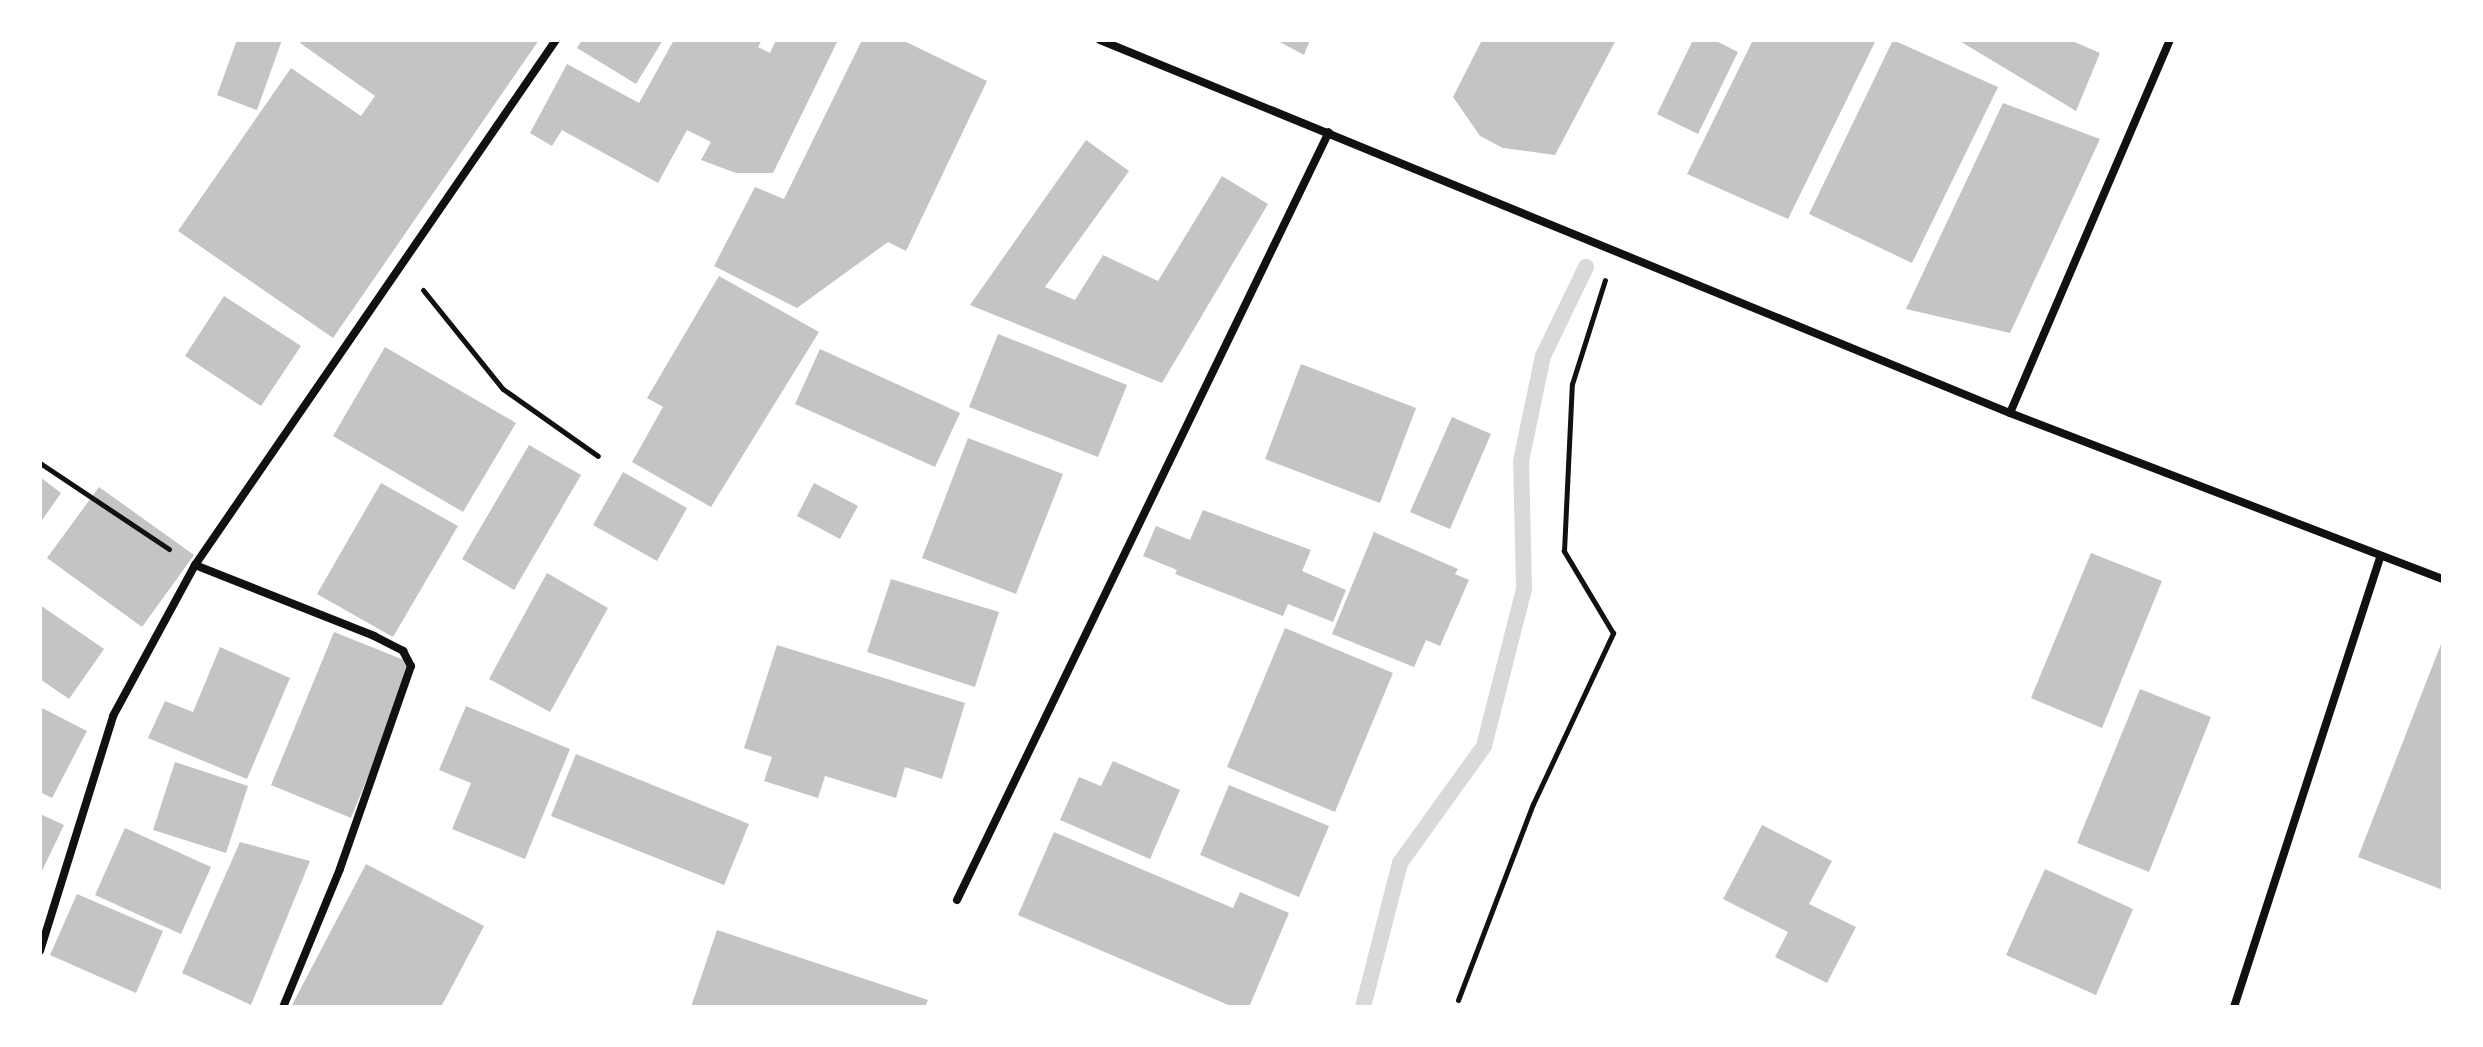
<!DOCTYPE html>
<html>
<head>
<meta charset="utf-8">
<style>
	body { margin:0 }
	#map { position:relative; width:2483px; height:1047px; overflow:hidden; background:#fff; font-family:Barlow,sans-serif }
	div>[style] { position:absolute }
	.stream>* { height:16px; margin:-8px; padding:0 8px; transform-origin:8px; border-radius:8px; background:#d9d9d9 }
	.building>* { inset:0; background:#c4c4c4 }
	.path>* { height:5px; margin:-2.5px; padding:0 2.5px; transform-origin:2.5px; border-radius:2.5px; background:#111 }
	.minor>* { height:8px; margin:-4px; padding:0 4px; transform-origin:4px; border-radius:4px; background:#111 }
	span { translate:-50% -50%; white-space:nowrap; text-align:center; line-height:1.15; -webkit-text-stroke:8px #fff; paint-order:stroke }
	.frame { position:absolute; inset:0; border:42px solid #fff; pointer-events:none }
</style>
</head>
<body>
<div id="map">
	<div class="stream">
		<div style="left:1363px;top:1007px;width:149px;rotate:-75.6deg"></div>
		<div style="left:1400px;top:863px;width:144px;rotate:-54.3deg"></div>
		<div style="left:1484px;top:746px;width:162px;rotate:-75.7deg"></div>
		<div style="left:1524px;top:589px;width:128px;rotate:-91.3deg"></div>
		<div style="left:1521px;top:461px;width:107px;rotate:-78.2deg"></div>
		<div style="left:1543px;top:356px;width:99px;rotate:-64.2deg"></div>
	</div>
	<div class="building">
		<div style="clip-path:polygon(237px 40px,282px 40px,257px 110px,217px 95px)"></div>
		<div style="clip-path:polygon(302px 40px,539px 40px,333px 338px,178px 231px,291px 68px,361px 116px,375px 96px,300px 43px)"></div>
		<div style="clip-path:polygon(582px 40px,663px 40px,636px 84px,577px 48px)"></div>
		<div style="clip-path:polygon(674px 40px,762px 40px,758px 47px,770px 53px,776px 40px,838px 40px,773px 173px,736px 173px,701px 160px,711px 142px,687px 130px,658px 183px,562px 130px,552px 146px,530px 133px,567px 64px,639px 103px)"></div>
		<div style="clip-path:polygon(862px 40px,902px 40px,987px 81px,906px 251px,888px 242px,797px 308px,714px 266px,755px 187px,784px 199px)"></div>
		<div style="clip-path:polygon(1276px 40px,1310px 40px,1304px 55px)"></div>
		<div style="clip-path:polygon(1482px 40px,1616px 40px,1555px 155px,1503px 148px,1480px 136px,1453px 97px)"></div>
		<div style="clip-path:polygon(1693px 40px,1714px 40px,1738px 52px,1698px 134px,1657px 114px)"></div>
		<div style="clip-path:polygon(1753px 40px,1875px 42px,1788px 219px,1687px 174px)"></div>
		<div style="clip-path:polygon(1893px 40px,1998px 87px,1912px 263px,1809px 214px)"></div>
		<div style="clip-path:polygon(1958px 40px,2070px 40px,2100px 53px,2076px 111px)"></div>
		<div style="clip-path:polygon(2003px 103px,2100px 139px,2010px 333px,1906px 309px)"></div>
		<div style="clip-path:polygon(1086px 140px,1129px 171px,1045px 287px,1075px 300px,1103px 255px,1158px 281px,1222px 176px,1268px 204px,1162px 383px,970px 305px)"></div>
		<div style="clip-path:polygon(719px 276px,819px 332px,711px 507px,632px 462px,663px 407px,647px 398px)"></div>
		<div style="clip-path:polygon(224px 296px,301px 346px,261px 406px,185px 356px)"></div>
		<div style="clip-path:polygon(998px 334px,1127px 385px,1098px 457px,969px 407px)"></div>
		<div style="clip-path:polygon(385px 347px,516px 423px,463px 512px,333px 436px)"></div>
		<div style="clip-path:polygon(820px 349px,960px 413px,935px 467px,795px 404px)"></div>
		<div style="clip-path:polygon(1301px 364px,1416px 408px,1380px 503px,1265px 459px)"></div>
		<div style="clip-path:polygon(1452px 417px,1491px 434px,1450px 529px,1410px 512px)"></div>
		<div style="clip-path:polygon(968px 438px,1063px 474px,1016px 594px,922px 558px)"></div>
		<div style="clip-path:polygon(529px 445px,581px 475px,514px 590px,462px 559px)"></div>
		<div style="clip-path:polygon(623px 472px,687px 508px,657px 561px,593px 525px)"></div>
		<div style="clip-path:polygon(40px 477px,61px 493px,40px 523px)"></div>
		<div style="clip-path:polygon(381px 483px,458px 526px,393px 637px,317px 594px)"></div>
		<div style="clip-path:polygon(814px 483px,858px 506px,840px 539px,797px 516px)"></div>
		<div style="clip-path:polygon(99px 487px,194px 555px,142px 627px,47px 558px)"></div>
		<div style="clip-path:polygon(1203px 510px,1311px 550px,1302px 571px,1346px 590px,1333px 622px,1288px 604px,1283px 616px,1175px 574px,1177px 570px,1143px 556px,1156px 526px,1190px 540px)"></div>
		<div style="clip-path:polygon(1374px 532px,1458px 569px,1455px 574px,1469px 580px,1440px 646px,1426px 640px,1414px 667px,1332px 634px)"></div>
		<div style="clip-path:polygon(2091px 553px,2162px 581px,2102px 728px,2031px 698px)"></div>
		<div style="clip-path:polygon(547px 573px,608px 608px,550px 712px,489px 679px)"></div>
		<div style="clip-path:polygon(891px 579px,999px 612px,975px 687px,867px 652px)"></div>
		<div style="clip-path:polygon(40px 605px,104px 649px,69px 699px,40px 679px)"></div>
		<div style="clip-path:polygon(1285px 628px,1393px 673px,1335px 812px,1227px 767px)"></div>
		<div style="clip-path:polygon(334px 632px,414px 664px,351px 818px,271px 785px)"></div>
		<div style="clip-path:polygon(2443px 639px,2443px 890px,2358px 857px)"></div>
		<div style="clip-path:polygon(777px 645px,965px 703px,942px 779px,905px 767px,896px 798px,825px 776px,818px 798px,764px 781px,772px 757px,744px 748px)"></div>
		<div style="clip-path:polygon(220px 647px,290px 678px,247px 779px,148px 738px,165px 701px,193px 712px)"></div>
		<div style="clip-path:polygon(2140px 689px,2211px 717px,2149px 872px,2077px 843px)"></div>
		<div style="clip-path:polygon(466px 706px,570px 749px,525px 859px,452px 829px,471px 783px,439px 770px)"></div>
		<div style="clip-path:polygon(40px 707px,87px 731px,52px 798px,40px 792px)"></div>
		<div style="clip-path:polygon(576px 754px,749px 824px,724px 885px,551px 816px)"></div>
		<div style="clip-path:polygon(1113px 761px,1180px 790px,1150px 859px,1060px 820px,1079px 777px,1101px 786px)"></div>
		<div style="clip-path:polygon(175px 762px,248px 786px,226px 853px,153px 830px)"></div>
		<div style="clip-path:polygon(1229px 785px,1329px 826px,1299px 897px,1200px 855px)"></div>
		<div style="clip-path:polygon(40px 814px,64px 825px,40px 875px)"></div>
		<div style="clip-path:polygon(1762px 825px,1832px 861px,1809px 904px,1856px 927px,1827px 983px,1775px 957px,1788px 932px,1723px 899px)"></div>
		<div style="clip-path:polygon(125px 828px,211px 867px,181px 934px,95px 895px)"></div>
		<div style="clip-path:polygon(1054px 832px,1233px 908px,1240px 892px,1289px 913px,1249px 1007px,1233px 1007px,1018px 915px)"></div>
		<div style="clip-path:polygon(240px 842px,310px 861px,251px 1005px,182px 973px)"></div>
		<div style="clip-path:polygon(366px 864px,484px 926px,441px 1007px,291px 1007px)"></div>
		<div style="clip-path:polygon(2045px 869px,2133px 909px,2096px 995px,2006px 955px)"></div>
		<div style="clip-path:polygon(77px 894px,163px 931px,136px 993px,50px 955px)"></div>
		<div style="clip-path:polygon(717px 930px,928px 1000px,925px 1007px,691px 1007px)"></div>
	</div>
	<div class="path">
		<div style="left:423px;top:290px;width:127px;rotate:51.1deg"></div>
		<div style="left:503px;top:389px;width:116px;rotate:35.2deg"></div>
		<div style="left:40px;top:463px;width:155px;rotate:33.7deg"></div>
		<div style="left:1458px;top:1000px;width:210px;rotate:-69.1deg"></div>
		<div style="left:1533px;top:804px;width:189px;rotate:-64.9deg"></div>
		<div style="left:1613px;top:633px;width:96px;rotate:-120.9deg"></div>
		<div style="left:1564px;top:551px;width:167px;rotate:-87.3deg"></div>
		<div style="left:1572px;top:384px;width:109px;rotate:-72.4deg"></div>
	</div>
	<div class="minor">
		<div style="left:1100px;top:40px;width:983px;rotate:22.29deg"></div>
		<div style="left:2010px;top:413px;width:464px;rotate:21deg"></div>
		<div style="left:2010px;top:413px;width:406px;rotate:-66.8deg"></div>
		<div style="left:195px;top:565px;width:193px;rotate:21.6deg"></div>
		<div style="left:374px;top:636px;width:33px;rotate:27deg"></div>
		<div style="left:403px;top:651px;width:17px;rotate:62deg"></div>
		<div style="left:411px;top:666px;width:215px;rotate:109.3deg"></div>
		<div style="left:340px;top:869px;width:149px;rotate:112.4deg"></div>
		<div style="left:957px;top:900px;width:853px;rotate:-64.16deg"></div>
		<div style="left:40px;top:951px;width:246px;rotate:-72.7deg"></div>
		<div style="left:113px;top:716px;width:172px;rotate:-61.5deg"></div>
		<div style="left:195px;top:565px;width:637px;rotate:-55.49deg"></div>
		<div style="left:2234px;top:1007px;width:473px;rotate:-72deg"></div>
	</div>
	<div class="frame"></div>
</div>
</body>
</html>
